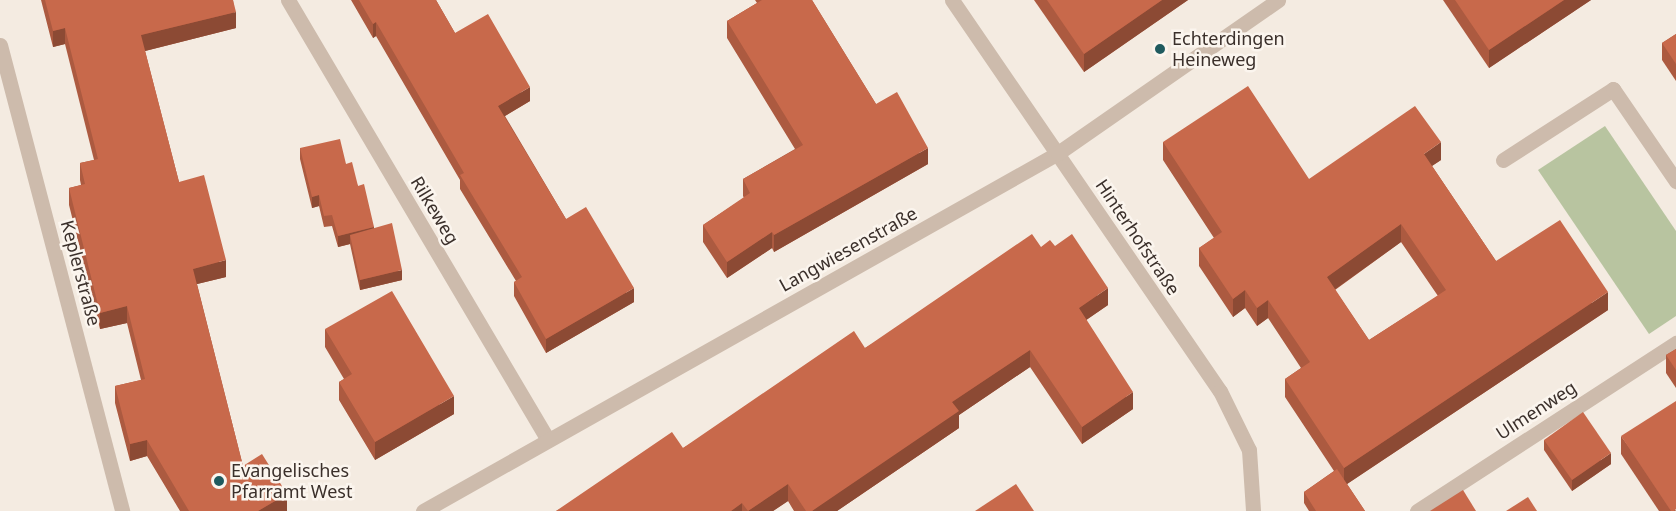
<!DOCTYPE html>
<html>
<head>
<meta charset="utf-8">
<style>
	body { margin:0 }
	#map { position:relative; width:1676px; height:511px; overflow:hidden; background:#f4ebe1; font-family:"Noto Sans",sans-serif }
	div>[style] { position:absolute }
	.green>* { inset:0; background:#b8c4a0 }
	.minor>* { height:15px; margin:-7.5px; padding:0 7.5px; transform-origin:7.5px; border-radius:7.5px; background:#cdbbac }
	.wall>* { inset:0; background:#ac5a40 }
	.shaded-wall>* { inset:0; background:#8c4a34 }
	.building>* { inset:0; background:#c8694b }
	.dots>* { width:16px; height:16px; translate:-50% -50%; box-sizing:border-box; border:3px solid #fbf5ee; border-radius:50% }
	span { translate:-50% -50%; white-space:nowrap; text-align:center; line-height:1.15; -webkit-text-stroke:5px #fbf5ee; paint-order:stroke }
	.poi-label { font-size:18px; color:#3b302b }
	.left { translate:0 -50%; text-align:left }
	.street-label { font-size:18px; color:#3b302b }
</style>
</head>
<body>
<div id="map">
	<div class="green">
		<div style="clip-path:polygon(1605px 126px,1676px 231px,1676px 316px,1649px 334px,1538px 170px)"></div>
	</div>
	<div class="minor">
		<div style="left:288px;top:0;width:511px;rotate:59.42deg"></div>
		<div style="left:952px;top:0;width:474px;rotate:55.6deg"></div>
		<div style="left:1220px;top:391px;width:66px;rotate:63.8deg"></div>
		<div style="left:1249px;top:450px;width:61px;rotate:86.2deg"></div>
		<div style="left:0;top:45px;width:482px;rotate:75.3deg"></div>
		<div style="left:1503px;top:160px;width:131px;rotate:-32.8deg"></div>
		<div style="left:1613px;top:89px;width:112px;rotate:55.6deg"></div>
		<div style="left:423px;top:511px;width:729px;rotate:-29.41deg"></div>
		<div style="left:1058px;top:153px;width:268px;rotate:-34.8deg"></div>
		<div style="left:1417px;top:511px;width:309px;rotate:-33deg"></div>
	</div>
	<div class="wall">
		<div style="clip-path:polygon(41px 0,233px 0,236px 28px,145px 51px,179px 182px,226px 277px,197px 284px,243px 466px,287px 511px,180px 511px,147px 456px,130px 461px,115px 403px,115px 386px,141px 380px,127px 323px,100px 329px,69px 205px,69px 188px,81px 185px,80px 180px,80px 163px,94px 160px,65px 44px,53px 47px)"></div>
		<div style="clip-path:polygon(351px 0,436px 0,455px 33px,530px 101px,505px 116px,566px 219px,634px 302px,546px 353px,514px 296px,514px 282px,516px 281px,460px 189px,460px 180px,376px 36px,373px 38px)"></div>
		<div style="clip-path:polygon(755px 0,812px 0,876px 104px,928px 164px,774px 252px,772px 248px,727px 278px,703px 242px,703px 225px,744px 198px,743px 196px,743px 179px,795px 149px,727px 38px,727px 21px,757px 3px)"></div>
		<div style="clip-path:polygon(1034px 0,1188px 0,1084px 72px)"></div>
		<div style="clip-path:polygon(1443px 0,1591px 0,1489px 68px)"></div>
		<div style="clip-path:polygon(1676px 34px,1676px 81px,1662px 60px,1662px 43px)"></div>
		<div style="clip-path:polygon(evenodd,1163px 142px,1309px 179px,1441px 160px,1432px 166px,1496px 261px,1608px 310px,1347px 484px,1365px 511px,1309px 511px,1304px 503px,1304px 492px,1334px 471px,1285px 397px,1285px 379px,1301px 368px,1268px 318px,1257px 326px,1245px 308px,1233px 317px,1199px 266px,1199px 248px,1214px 238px,1163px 160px,1163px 142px,1401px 242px,1438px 296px,1369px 340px,1335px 290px,1401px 242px)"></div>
		<div style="clip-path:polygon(300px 148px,346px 164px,358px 186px,374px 228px,402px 280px,360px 290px,350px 244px,338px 247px,332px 226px,324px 227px,319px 206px,312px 208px,300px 159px)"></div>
		<div style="clip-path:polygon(1041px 247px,1108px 305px,1086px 320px,1133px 409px,1082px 444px,1030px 367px,959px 415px,959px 428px,837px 511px,794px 511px,788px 501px,773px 511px,556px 511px,683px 448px,865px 348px)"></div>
		<div style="clip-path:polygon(325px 329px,454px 414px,375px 460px,339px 400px,339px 382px,344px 379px,325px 347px)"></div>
		<div style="clip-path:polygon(1676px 349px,1676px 388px,1666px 373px,1666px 355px)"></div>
		<div style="clip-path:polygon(1621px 436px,1676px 511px,1659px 511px,1621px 454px)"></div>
		<div style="clip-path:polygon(1544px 440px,1611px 464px,1572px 491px,1544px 450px)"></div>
	</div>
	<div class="shaded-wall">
		<div style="clip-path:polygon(1162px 0,1188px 0,1084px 72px,1084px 54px)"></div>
		<div style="clip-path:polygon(1564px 0,1591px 0,1489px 68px,1489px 50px)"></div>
		<div style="clip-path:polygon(236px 12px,236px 28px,141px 52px,141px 35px)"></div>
		<div style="clip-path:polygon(376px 22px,376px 36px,373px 38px,373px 24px)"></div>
		<div style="clip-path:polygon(65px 28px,65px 44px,53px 47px,53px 31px)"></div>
		<div style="clip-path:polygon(530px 87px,530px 101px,498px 120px,498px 106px)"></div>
		<div style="clip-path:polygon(1441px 142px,1441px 160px,1424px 171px,1424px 154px)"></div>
		<div style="clip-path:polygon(928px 148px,928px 164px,774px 252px,774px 235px)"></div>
		<div style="clip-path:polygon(319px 195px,319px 206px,312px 208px,312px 197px)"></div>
		<div style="clip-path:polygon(1401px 224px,1401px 242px,1327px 295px,1327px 277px)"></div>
		<div style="clip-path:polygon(374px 227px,374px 238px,350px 235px,350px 244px,338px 247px,338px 236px)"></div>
		<div style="clip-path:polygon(772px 232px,772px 248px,727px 278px,727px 262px)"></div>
		<div style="clip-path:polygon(226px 260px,226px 277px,193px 285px,193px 269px)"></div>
		<div style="clip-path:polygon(402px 270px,402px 280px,360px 290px,360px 280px)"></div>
		<div style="clip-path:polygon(634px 288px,634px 302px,546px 353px,546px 339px)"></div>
		<div style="clip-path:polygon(1108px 288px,1108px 305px,1079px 325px,1079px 308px)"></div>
		<div style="clip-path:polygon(1245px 290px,1245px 308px,1233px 317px,1233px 299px)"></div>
		<div style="clip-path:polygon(1608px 292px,1608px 310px,1344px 486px,1344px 468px)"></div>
		<div style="clip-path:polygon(1268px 300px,1268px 318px,1257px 326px,1257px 308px)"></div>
		<div style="clip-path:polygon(127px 306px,127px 323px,100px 329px,100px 313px)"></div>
		<div style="clip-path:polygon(1030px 350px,1030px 367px,959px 415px,959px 428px,837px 511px,812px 511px,952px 402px)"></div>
		<div style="clip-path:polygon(1133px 392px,1133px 409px,1082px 444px,1082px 427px)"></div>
		<div style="clip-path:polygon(454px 396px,454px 414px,375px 460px,375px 442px)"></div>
		<div style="clip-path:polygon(147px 440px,147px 456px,130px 461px,130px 444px)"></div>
		<div style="clip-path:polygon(1611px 453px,1611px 464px,1572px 491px,1572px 480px)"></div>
		<div style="clip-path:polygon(788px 484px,788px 501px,773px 511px,748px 511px)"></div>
		<div style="clip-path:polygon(287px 494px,287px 511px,258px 511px)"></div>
		<div style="clip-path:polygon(742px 503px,742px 511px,731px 511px)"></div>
	</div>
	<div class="building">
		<div style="clip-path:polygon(45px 0,233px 0,236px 12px,141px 35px,179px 182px,204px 175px,226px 260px,193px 269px,243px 466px,262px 454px,287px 494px,258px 511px,189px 511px,147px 440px,130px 444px,115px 386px,145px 379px,127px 306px,100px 313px,69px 188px,85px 184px,80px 163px,98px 159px,65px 28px,53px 31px)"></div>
		<div style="clip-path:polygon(359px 0,436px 0,455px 33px,488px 14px,530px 87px,498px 106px,566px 219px,586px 207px,634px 288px,546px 339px,514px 282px,522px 277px,460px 175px,464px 173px,376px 22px,373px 24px)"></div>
		<div style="clip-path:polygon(762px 0,812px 0,876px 104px,897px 92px,928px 148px,774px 235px,772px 232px,727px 262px,703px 225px,750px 193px,743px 179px,803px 145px,727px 21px)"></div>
		<div style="clip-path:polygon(1047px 0,1162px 0,1084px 54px)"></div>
		<div style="clip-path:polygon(1455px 0,1564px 0,1489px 50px)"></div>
		<div style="clip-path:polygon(1676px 34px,1676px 64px,1662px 43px)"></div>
		<div style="clip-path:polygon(evenodd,1248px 86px,1309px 179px,1415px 106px,1441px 142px,1424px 154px,1496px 261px,1560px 220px,1608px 292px,1344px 468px,1285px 379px,1310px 362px,1268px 300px,1257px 308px,1245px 290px,1233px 299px,1199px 248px,1222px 232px,1163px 142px,1248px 86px,1401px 224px,1446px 290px,1369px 340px,1327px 277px,1401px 224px)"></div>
		<div style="clip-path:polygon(340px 139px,346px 164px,352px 162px,358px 186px,364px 184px,374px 227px,338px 236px,332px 215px,324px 216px,319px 195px,312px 197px,300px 148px)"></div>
		<div style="clip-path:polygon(392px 223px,402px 270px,360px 280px,350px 235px)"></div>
		<div style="clip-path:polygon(1032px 234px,1041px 247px,1050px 240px,1055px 246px,1072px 234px,1108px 288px,1079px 308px,1133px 392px,1082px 427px,1030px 350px,952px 402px,959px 411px,812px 511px,806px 511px,788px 484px,748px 511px,742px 503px,731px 511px,556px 511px,672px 432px,683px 448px,854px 331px,865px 348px)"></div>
		<div style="clip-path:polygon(392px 291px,454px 396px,375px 442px,339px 382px,352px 374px,325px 329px)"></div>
		<div style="clip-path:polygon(1676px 349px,1676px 370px,1666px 355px)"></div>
		<div style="clip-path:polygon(1676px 401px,1676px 509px,1674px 511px,1671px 511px,1621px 436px)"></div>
		<div style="clip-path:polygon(1583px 412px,1611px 453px,1572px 480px,1544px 440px)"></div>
		<div style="clip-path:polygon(1337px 469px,1365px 511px,1316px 511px,1304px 492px)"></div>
		<div style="clip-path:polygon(1016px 484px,1034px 511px,975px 511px)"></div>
		<div style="clip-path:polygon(1463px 490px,1476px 511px,1430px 511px)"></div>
		<div style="clip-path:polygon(1528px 497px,1537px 511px,1506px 511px)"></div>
	</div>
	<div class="dots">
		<div style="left:1160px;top:49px;background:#1f5a5e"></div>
		<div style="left:219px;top:481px;background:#1f5a5e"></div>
	</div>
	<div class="poi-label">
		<span class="left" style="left:1172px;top:49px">Echterdingen<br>Heineweg</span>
		<span class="left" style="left:231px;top:481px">Evangelisches<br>Pfarramt West</span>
	</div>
	<div class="street-label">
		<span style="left:435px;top:210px;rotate:59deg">Rilkeweg</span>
		<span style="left:1138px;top:237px;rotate:56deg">Hinterhofstraße</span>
		<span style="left:848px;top:249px;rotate:-29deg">Langwiesenstraße</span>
		<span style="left:81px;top:273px;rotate:75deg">Keplerstraße</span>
		<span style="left:1536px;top:410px;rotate:-33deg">Ulmenweg</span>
	</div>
</div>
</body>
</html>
